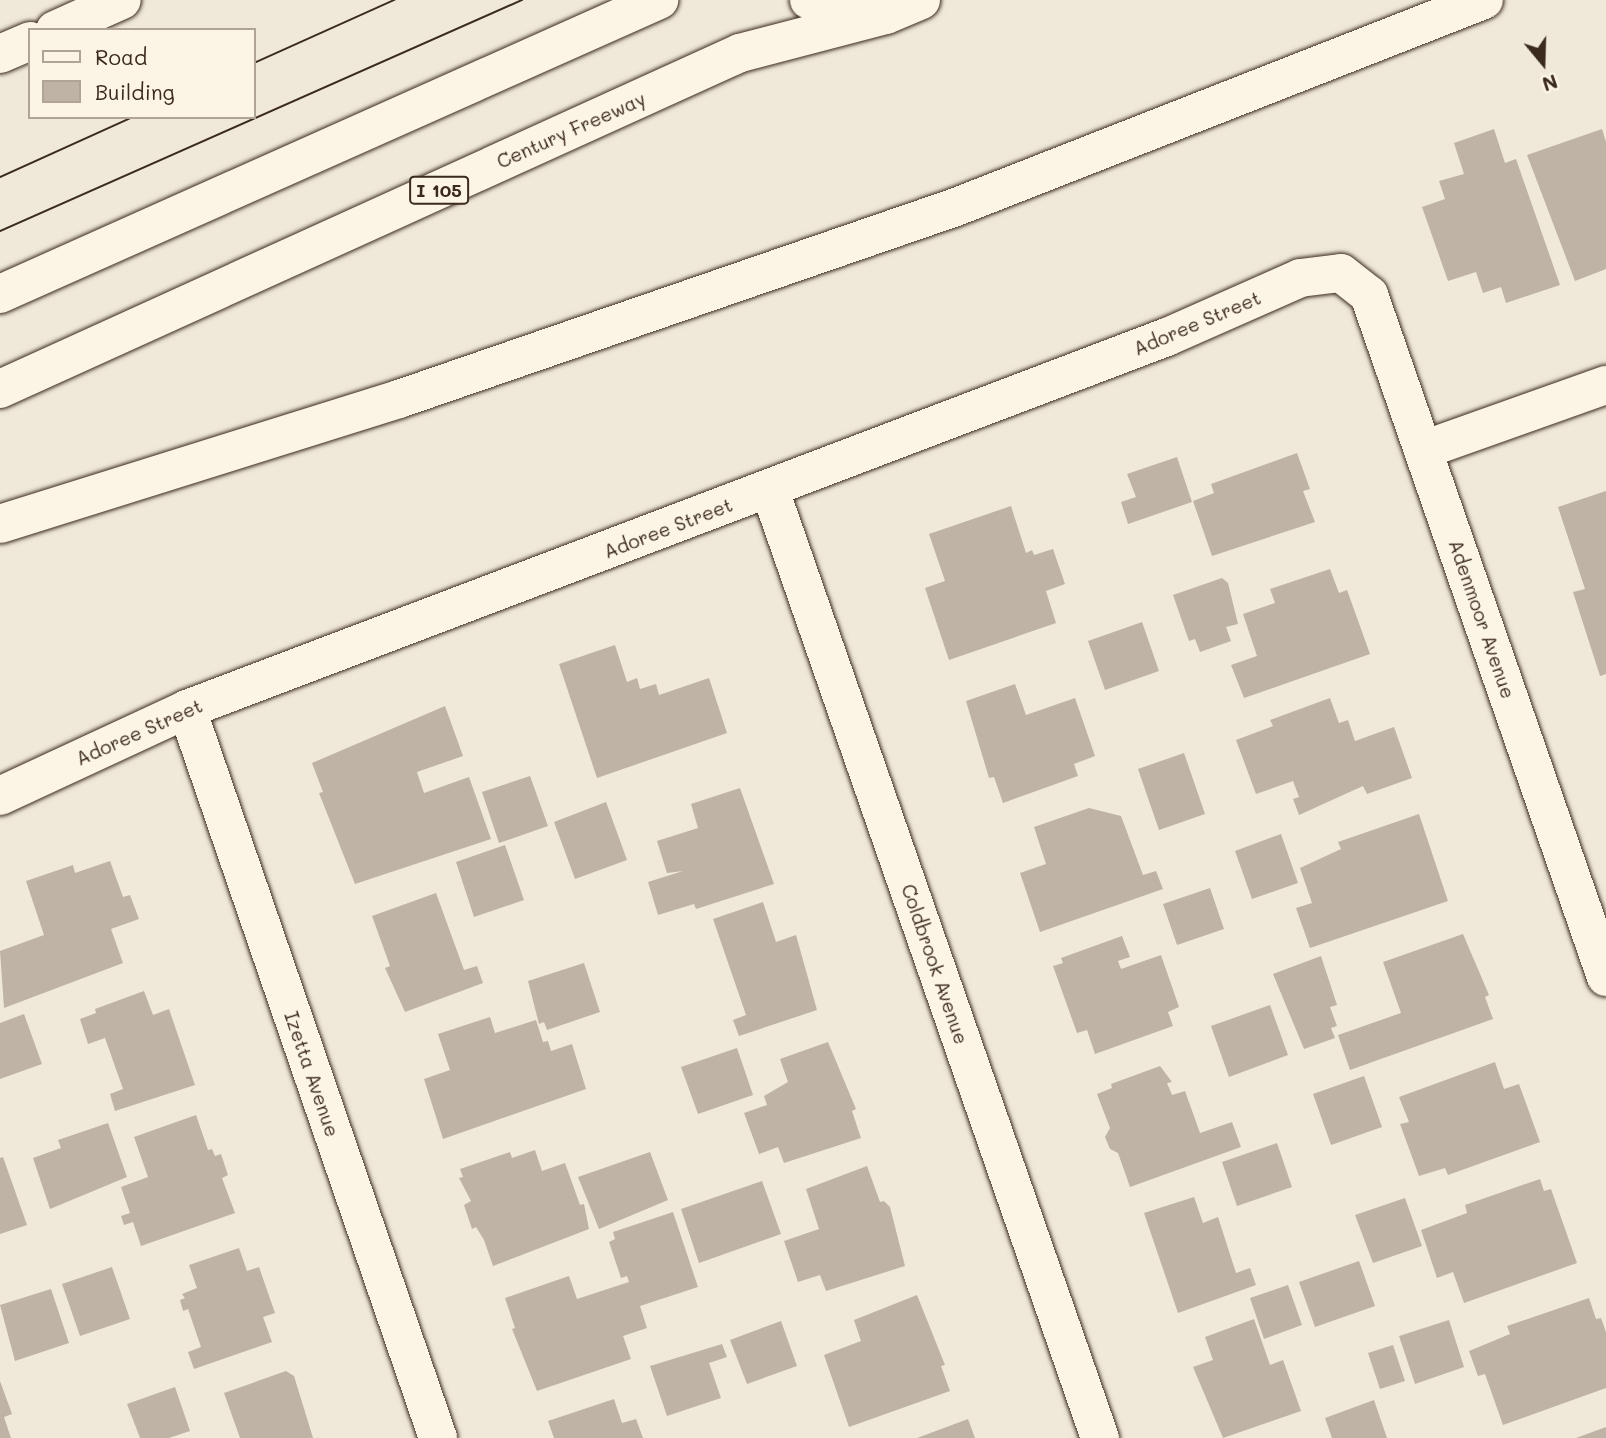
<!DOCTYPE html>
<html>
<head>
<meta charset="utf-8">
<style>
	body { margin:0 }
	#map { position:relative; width:1606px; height:1438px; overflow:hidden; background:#f0e9d9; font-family:Mali,sans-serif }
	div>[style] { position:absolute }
	.building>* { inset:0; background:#beb3a4 }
	.roads { filter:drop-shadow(0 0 2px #3b2a1e) drop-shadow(0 0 2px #3b2a1e) }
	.street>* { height:38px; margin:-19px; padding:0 19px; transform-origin:19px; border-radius:19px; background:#fcf5e5 }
	.highway>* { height:38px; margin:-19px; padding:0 19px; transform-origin:19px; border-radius:19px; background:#fcf5e5 }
	.tram>* { height:2px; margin:-1px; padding:0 1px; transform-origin:1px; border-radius:1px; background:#3b2a1e }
	span { translate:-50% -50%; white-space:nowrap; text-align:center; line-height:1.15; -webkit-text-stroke:6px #fcf5e5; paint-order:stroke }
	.shield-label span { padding:2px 5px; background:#fcf5e5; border:2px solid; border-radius:5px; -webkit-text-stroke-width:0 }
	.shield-label { font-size:18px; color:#3b2a1e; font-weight:700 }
	.street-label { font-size:19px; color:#3b2a1e }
	.legend { position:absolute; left:28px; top:28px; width:228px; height:91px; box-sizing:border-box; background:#fcf5e5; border:2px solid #afa495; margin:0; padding:9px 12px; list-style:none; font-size:21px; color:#3b2a1e }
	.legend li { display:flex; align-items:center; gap:14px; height:35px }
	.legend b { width:35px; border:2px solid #afa495 }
	.north { position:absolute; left:1508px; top:28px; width:70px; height:70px; -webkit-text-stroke:5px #fcf5e5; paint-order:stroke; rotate:161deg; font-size:19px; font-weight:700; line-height:28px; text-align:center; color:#3b2a1e }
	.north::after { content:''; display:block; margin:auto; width:24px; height:32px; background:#3b2a1e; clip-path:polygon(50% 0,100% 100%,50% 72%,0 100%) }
</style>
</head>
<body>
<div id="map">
	<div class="building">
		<div style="clip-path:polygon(1494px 129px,1505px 163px,1516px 159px,1560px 285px,1506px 303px,1501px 287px,1483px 293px,1476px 272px,1448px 281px,1422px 207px,1445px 199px,1439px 181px,1464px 174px,1454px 143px)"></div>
		<div style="clip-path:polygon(1602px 129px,1606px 142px,1606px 269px,1575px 281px,1527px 155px)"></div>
		<div style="clip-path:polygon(1297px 453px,1310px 489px,1303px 491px,1315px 522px,1212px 556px,1193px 501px,1214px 493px,1211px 484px)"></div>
		<div style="clip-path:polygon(1177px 457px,1192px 502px,1128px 524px,1121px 502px,1136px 497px,1127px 474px)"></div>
		<div style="clip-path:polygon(1606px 491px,1606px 674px,1600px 676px,1573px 592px,1585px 589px,1558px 507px)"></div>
		<div style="clip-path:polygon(1011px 506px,1026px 553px,1032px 550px,1034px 555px,1053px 549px,1065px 584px,1046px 591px,1056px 623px,949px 660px,925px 588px,945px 581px,929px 534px)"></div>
		<div style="clip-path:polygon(1330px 569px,1339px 593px,1347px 590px,1370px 654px,1244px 698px,1231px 665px,1257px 656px,1243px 614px,1275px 603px,1270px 589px)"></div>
		<div style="clip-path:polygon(1222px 578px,1228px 583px,1238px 624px,1226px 627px,1231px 641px,1200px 652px,1195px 639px,1189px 641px,1173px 595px)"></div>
		<div style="clip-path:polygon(1142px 622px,1159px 671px,1105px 690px,1088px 641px)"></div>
		<div style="clip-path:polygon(615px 645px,627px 682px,637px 678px,640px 689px,656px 684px,659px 695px,709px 678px,727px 733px,597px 778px,559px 664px)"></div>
		<div style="clip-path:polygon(1015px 684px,1026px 715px,1075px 698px,1095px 756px,1074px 764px,1078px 776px,1003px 803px,994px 777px,989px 778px,966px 701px)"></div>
		<div style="clip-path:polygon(1330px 698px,1339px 723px,1348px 720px,1355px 741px,1394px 727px,1412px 778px,1367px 794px,1363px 786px,1299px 815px,1293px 799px,1299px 797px,1293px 781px,1256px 794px,1236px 740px,1273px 726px,1270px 720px)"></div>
		<div style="clip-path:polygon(445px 706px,463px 756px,417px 772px,424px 793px,469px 777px,491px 839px,355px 884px,319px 793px,323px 792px,312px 763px)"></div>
		<div style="clip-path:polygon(1184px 753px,1205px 814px,1159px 830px,1138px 769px)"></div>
		<div style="clip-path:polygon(530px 776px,548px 826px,499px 843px,482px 792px)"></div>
		<div style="clip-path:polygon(740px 788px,774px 884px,696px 909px,694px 904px,658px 915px,648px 882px,683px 871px,667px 873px,657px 841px,698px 828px,691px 804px)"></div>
		<div style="clip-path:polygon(606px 802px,627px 860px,575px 879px,554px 822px)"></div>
		<div style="clip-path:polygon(1089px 808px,1121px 816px,1143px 875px,1156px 871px,1163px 889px,1040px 932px,1020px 873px,1046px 864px,1034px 827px)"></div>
		<div style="clip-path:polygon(1419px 814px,1448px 901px,1310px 948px,1296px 908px,1312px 903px,1300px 868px,1341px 849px,1338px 842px)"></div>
		<div style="clip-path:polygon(1281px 834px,1298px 883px,1252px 899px,1235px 851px)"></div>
		<div style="clip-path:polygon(505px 845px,524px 900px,474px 917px,456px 862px)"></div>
		<div style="clip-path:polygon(110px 861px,123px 897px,130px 895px,139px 919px,111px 929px,123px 963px,4px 1008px,0 951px,44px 935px,26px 881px,73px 865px,75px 873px)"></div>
		<div style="clip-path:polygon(1210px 888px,1224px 929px,1177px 945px,1163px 904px)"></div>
		<div style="clip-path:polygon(436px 893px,464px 970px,477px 966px,483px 983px,405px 1012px,385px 968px,390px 966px,372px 916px)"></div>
		<div style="clip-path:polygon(763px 902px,776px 942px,796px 935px,817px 1010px,739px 1036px,733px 1020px,746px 1015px,713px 919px)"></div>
		<div style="clip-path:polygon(1463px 934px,1489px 995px,1485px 997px,1493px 1019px,1350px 1070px,1338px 1035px,1401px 1013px,1383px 962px)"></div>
		<div style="clip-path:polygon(1122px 936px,1130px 957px,1118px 961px,1121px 969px,1161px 955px,1179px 1007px,1168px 1012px,1173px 1026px,1095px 1054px,1087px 1030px,1077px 1033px,1053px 966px,1063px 963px,1061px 958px)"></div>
		<div style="clip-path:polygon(1321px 956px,1337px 1005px,1330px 1007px,1337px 1026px,1331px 1028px,1335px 1038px,1304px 1049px,1273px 974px)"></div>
		<div style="clip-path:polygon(584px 963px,600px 1012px,547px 1030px,544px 1022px,539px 1024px,528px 981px)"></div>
		<div style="clip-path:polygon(144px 991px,153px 1015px,169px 1009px,195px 1085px,115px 1111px,110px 1094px,123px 1089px,105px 1038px,88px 1044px,80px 1019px,96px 1013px,95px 1009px)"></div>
		<div style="clip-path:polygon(1270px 1005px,1288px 1055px,1229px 1077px,1211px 1026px)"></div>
		<div style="clip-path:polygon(24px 1014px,42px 1064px,0 1079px,0 1023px)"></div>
		<div style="clip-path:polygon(490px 1017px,495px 1033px,536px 1020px,543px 1042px,548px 1041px,551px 1051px,572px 1044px,586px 1089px,443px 1139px,424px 1079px,450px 1070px,438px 1034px)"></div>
		<div style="clip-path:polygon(828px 1042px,856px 1109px,852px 1111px,861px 1138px,784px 1163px,778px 1147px,759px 1154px,744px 1113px,767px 1105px,764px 1096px,788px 1082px,780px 1059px)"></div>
		<div style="clip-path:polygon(737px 1048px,753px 1095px,698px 1114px,681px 1067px)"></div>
		<div style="clip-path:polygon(1495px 1062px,1504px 1089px,1519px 1084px,1540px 1142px,1448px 1175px,1445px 1168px,1419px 1176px,1400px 1124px,1409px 1122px,1399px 1097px)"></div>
		<div style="clip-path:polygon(1160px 1066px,1172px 1082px,1167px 1083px,1172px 1095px,1185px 1091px,1200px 1133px,1232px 1122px,1241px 1147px,1130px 1187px,1118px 1153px,1110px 1149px,1105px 1137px,1110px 1128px,1097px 1094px,1112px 1088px,1111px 1084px)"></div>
		<div style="clip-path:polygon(1364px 1076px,1382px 1127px,1331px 1145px,1313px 1094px)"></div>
		<div style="clip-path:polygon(196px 1115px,208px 1150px,212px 1149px,215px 1156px,221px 1154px,228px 1175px,222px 1178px,235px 1213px,141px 1246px,133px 1222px,124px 1225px,121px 1216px,130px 1213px,121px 1187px,148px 1177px,134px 1137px)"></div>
		<div style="clip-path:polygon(108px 1123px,127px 1177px,50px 1209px,33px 1158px,61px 1148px,58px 1140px)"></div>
		<div style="clip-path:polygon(1277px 1143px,1292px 1187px,1237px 1206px,1222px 1162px)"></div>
		<div style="clip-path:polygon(535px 1150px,542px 1171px,565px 1163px,580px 1205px,584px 1204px,589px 1229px,493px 1266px,484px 1240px,476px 1227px,472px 1229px,464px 1205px,471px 1201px,459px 1178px,463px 1177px,460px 1169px,510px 1152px,512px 1158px)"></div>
		<div style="clip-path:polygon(650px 1152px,668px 1200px,599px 1229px,578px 1177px)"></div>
		<div style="clip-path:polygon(3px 1157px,27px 1225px,0 1234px,0 1158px)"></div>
		<div style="clip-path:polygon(867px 1166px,880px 1202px,884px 1201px,890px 1207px,905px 1266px,826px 1291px,820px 1275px,798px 1282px,784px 1241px,819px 1229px,806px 1189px)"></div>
		<div style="clip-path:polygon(1540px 1179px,1544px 1191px,1551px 1189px,1577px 1263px,1464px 1303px,1453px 1272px,1437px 1278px,1421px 1230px,1467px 1213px,1465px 1205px)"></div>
		<div style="clip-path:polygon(762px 1181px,781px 1234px,699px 1263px,681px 1209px)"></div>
		<div style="clip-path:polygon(1194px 1197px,1203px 1223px,1218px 1217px,1236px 1273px,1250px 1268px,1256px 1285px,1178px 1313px,1144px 1213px)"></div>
		<div style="clip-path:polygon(1405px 1198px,1422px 1246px,1373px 1263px,1355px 1215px)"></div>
		<div style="clip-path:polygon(673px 1212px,698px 1287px,640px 1306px,647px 1328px,623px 1336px,631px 1359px,537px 1391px,512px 1329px,515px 1328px,505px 1298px,569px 1276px,577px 1299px,629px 1282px,627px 1276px,621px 1278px,609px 1242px,615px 1239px,613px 1232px)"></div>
		<div style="clip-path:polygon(239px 1248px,247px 1271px,259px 1267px,275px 1313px,263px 1317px,272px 1342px,194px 1369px,188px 1352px,201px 1347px,188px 1309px,183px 1311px,180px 1300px,185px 1298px,182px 1294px,197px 1288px,189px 1265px)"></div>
		<div style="clip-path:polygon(1359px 1261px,1375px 1306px,1315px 1327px,1299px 1282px)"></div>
		<div style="clip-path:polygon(112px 1267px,130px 1319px,80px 1336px,62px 1284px)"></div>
		<div style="clip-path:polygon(1288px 1285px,1302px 1325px,1264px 1339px,1250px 1298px)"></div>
		<div style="clip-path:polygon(51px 1289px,69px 1343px,15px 1361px,0 1305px)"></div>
		<div style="clip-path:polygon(917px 1295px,945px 1365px,941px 1366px,950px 1391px,849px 1427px,824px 1355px,861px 1341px,854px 1320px)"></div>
		<div style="clip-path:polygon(1589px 1298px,1596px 1319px,1601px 1318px,1606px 1332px,1606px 1388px,1503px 1425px,1485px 1374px,1478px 1376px,1469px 1351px,1510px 1334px,1507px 1326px)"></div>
		<div style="clip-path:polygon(1254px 1319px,1270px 1365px,1283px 1360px,1301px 1411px,1223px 1438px,1193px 1367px,1213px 1360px,1205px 1337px)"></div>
		<div style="clip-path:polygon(1449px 1320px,1464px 1367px,1415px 1384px,1399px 1336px)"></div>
		<div style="clip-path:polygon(781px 1321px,797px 1366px,747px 1384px,730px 1340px)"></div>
		<div style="clip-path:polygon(722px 1344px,727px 1357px,709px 1363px,721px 1398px,667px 1416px,650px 1366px)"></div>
		<div style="clip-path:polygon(1393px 1345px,1405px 1381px,1380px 1389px,1368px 1353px)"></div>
		<div style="clip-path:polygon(286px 1371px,294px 1376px,313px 1438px,240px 1438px,224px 1393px)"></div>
		<div style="clip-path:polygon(0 1381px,12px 1414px,4px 1417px,11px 1438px,0 1438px)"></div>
		<div style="clip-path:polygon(175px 1387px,190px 1431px,169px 1438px,140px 1438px,127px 1404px)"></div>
		<div style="clip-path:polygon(614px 1399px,622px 1423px,636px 1419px,643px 1438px,554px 1438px,548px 1421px)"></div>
		<div style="clip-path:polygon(1374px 1400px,1387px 1438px,1332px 1438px,1325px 1418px)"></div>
		<div style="clip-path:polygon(968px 1419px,975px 1438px,917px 1438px)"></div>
		<div style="clip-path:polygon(1606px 1427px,1606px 1438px,1576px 1438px)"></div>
	</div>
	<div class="roads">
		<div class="street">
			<div style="left:1423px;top:450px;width:194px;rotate:-19.6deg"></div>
			<div style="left:770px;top:490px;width:1004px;rotate:70.81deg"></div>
			<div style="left:187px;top:709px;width:771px;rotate:71deg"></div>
			<div style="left:0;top:796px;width:206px;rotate:-24.9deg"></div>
			<div style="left:187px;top:709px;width:1048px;rotate:-20.79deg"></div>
			<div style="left:1167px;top:337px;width:145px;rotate:-23.9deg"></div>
			<div style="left:1300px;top:278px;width:41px;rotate:-7deg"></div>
			<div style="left:1341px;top:273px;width:36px;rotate:38deg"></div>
			<div style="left:1369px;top:295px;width:722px;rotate:70.84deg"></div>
		</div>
		<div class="highway">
			<div style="left:809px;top:0;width:69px;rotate:10.8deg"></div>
			<div style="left:55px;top:30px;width:73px;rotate:-24.1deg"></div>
			<div style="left:0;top:54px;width:33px;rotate:-23deg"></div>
			<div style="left:0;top:294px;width:722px;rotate:-24.04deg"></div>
			<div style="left:0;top:389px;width:813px;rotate:-24.42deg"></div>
			<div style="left:740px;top:53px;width:151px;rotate:-14.6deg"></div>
			<div style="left:886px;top:15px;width:38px;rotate:-23deg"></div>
			<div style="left:0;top:524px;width:418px;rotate:-17.4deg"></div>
			<div style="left:399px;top:399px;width:589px;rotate:-19.02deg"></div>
			<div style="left:956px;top:207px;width:567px;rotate:-21.41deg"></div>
		</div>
	</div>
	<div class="tram">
		<div style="left:254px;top:63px;width:154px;rotate:-24.2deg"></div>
		<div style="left:0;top:177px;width:146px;rotate:-24.3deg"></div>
		<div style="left:0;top:231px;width:571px;rotate:-23.87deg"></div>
	</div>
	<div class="shield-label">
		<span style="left:439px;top:190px">I 105</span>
	</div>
	<div class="street-label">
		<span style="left:571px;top:130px;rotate:-24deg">Century Freeway</span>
		<span style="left:1197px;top:323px;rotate:-23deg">Adoree Street</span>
		<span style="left:668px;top:528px;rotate:-21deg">Adoree Street</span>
		<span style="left:1482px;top:619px;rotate:71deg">Adenmoor Avenue</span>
		<span style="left:139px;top:732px;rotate:-24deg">Adoree Street</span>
		<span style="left:935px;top:964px;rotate:71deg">Coldbrook Avenue</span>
		<span style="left:312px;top:1074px;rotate:71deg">Izetta Avenue</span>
	</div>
	<ul class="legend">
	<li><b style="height:9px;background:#fcf5e5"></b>Road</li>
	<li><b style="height:19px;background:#beb3a4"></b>Building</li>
	</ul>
	<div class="north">N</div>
</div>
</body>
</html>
